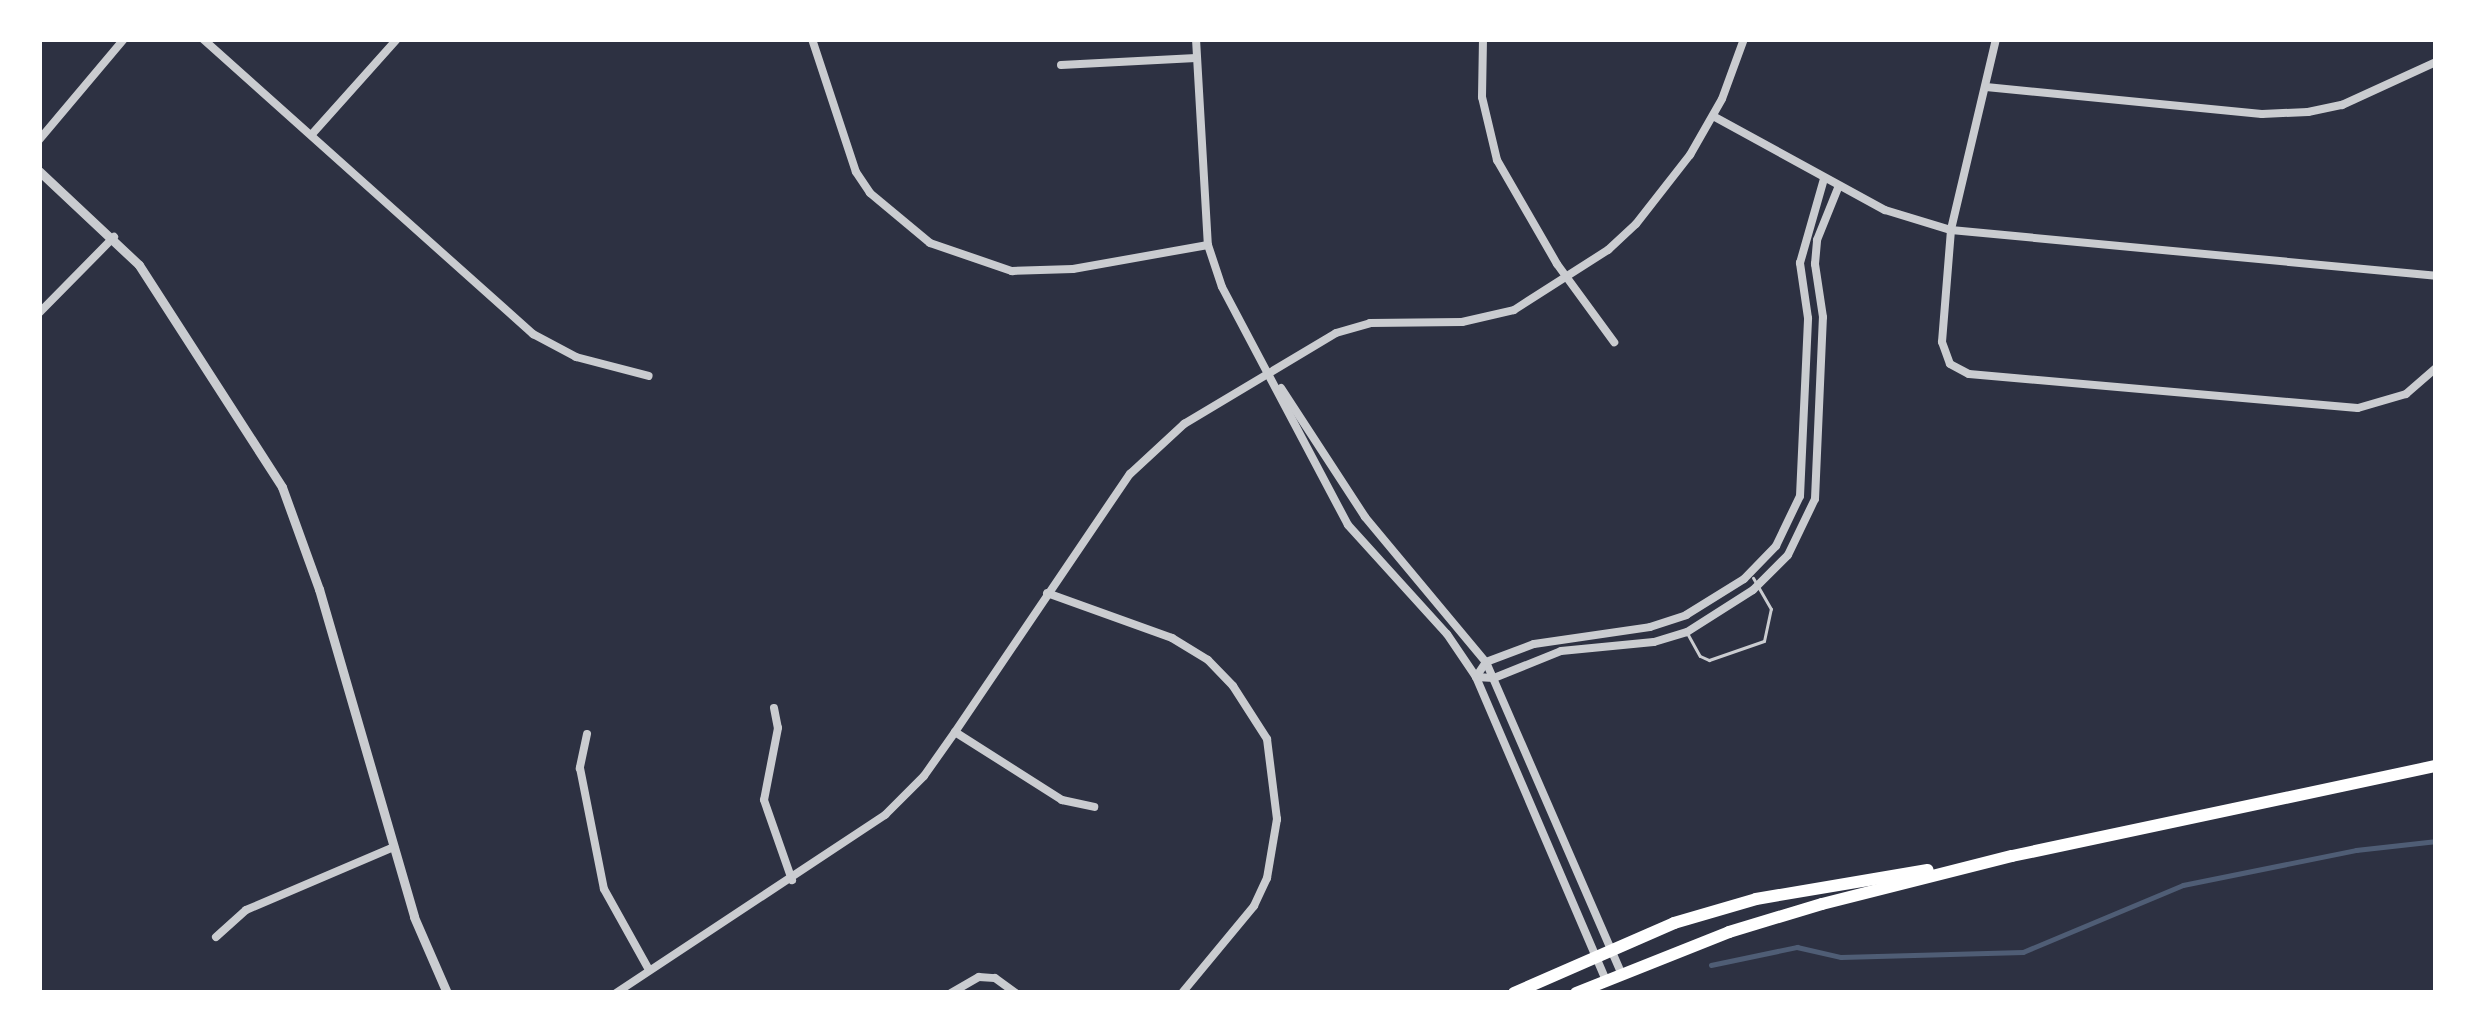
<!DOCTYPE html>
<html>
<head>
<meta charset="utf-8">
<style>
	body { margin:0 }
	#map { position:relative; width:2475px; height:1032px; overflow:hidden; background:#2d3142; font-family:Poppins,sans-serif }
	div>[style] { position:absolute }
	.stream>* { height:4.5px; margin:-2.25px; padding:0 2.25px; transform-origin:2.25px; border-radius:2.25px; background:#4f5d75 }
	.service>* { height:3px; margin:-1.5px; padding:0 1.5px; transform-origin:1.5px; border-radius:1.5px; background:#caccd0 }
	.minor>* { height:8px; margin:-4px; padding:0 4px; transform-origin:4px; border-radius:4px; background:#caccd0 }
	.tertiary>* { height:9px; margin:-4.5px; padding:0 4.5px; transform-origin:4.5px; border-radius:4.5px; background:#caccd0 }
	.primary>* { height:12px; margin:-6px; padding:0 6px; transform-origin:6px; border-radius:6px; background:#fff }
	span { translate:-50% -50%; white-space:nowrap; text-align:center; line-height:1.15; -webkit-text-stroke:10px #fff; paint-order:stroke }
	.frame { position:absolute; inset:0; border:42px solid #fff; pointer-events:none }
</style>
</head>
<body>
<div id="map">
	<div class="stream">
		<div style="left:1711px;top:965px;width:88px;rotate:-11.8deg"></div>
		<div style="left:1797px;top:947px;width:45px;rotate:12.8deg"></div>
		<div style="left:1841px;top:957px;width:182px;rotate:-1.6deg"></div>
		<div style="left:2023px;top:952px;width:173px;rotate:-22.7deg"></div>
		<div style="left:2183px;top:885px;width:177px;rotate:-11.4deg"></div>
		<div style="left:2356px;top:850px;width:81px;rotate:-6.4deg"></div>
	</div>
	<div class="service">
		<div style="left:1687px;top:633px;width:26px;rotate:61deg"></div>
		<div style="left:1700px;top:656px;width:10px;rotate:24deg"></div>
		<div style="left:1709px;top:660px;width:58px;rotate:-19.1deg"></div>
		<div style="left:1764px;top:641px;width:33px;rotate:-78deg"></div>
		<div style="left:1771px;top:609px;width:36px;rotate:-120deg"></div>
	</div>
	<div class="minor">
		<div style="left:203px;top:39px;width:443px;rotate:41.8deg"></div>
		<div style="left:533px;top:334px;width:49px;rotate:28.1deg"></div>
		<div style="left:576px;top:357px;width:75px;rotate:14.6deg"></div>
		<div style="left:812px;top:39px;width:140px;rotate:71.7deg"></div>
		<div style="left:856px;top:172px;width:25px;rotate:56deg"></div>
		<div style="left:870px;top:193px;width:78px;rotate:39.8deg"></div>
		<div style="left:930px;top:243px;width:87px;rotate:18.9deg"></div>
		<div style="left:1012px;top:271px;width:61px;rotate:-1.9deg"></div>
		<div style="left:1073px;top:269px;width:137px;rotate:-10.1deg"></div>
		<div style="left:1196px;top:39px;width:206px;rotate:86.7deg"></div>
		<div style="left:1208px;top:245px;width:44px;rotate:71.6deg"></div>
		<div style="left:1222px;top:287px;width:269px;rotate:62.1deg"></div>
		<div style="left:1348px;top:525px;width:147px;rotate:47.8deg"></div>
		<div style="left:1447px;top:634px;width:52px;rotate:56deg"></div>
		<div style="left:1476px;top:677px;width:330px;rotate:66.8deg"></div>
		<div style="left:1483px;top:39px;width:58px;rotate:91deg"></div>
		<div style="left:1482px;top:97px;width:65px;rotate:76.6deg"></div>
		<div style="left:1497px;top:160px;width:120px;rotate:60deg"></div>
		<div style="left:1557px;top:264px;width:97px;rotate:53.8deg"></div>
		<div style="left:1996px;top:39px;width:196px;rotate:103.3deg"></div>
		<div style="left:1951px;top:230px;width:112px;rotate:94.6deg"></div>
		<div style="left:1942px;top:342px;width:23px;rotate:70deg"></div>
		<div style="left:1950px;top:364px;width:21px;rotate:28deg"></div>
		<div style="left:1969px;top:374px;width:390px;rotate:5deg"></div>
		<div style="left:2358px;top:408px;width:50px;rotate:-16.3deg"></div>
		<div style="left:2406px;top:394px;width:40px;rotate:-41deg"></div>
		<div style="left:1061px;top:65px;width:135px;rotate:-3deg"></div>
		<div style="left:1986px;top:87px;width:277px;rotate:5.6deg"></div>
		<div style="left:2262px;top:114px;width:46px;rotate:-2.5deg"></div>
		<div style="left:2308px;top:112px;width:35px;rotate:-12deg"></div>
		<div style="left:2342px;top:105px;width:103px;rotate:-24.6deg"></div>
		<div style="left:1713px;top:116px;width:196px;rotate:28.7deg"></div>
		<div style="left:1885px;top:210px;width:69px;rotate:16.9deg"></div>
		<div style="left:1951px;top:230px;width:487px;rotate:5.4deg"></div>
		<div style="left:313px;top:133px;width:126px;rotate:-48.2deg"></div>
		<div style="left:39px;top:140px;width:132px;rotate:-49.9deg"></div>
		<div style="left:39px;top:313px;width:107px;rotate:-45.4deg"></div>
		<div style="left:1281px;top:388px;width:154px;rotate:56.9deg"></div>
		<div style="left:1365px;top:517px;width:189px;rotate:50.2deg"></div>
		<div style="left:1486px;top:662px;width:339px;rotate:66.5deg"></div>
		<div style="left:1047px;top:593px;width:133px;rotate:19.8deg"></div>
		<div style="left:1172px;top:638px;width:42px;rotate:31.4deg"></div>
		<div style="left:1208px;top:660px;width:36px;rotate:46deg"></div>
		<div style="left:1233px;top:686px;width:63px;rotate:57.3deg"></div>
		<div style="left:1267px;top:739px;width:81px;rotate:82.9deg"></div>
		<div style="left:1277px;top:819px;width:60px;rotate:99.6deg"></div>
		<div style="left:1267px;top:878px;width:31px;rotate:115deg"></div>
		<div style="left:1254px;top:906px;width:113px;rotate:129.6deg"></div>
		<div style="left:1476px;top:677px;width:18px;rotate:3deg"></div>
		<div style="left:1494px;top:678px;width:72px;rotate:-21.9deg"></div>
		<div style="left:1561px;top:651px;width:93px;rotate:-5.5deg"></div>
		<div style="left:1654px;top:642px;width:34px;rotate:-17deg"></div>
		<div style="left:1687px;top:632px;width:78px;rotate:-32.5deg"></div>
		<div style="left:1753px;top:590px;width:49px;rotate:-45deg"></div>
		<div style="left:1788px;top:555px;width:62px;rotate:-64.3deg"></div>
		<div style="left:1815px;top:499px;width:182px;rotate:-87.5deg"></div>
		<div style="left:1823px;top:317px;width:54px;rotate:-98.6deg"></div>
		<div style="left:1815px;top:264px;width:24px;rotate:-85deg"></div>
		<div style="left:1817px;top:240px;width:56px;rotate:-68deg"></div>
		<div style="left:1476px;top:677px;width:18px;rotate:-56deg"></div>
		<div style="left:1486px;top:662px;width:51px;rotate:-20.6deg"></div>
		<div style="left:1534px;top:644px;width:117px;rotate:-8.3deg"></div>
		<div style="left:1650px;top:627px;width:38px;rotate:-18deg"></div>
		<div style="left:1686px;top:615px;width:68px;rotate:-31.8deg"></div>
		<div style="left:1744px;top:579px;width:46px;rotate:-45.9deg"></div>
		<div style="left:1776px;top:546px;width:55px;rotate:-64.4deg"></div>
		<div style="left:1800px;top:496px;width:178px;rotate:-87.4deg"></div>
		<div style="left:1808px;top:318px;width:56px;rotate:-98.3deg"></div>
		<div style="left:1800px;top:263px;width:87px;rotate:-74.1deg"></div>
		<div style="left:774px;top:708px;width:20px;rotate:79deg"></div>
		<div style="left:778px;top:728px;width:73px;rotate:101deg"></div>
		<div style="left:764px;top:800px;width:85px;rotate:70.7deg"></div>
		<div style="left:955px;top:732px;width:127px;rotate:32.4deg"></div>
		<div style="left:1062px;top:800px;width:33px;rotate:12deg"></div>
		<div style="left:587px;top:734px;width:35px;rotate:102deg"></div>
		<div style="left:580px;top:768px;width:123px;rotate:78.8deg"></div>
		<div style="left:604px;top:889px;width:93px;rotate:60.9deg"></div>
		<div style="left:216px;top:937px;width:40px;rotate:-42deg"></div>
		<div style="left:246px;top:910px;width:161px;rotate:-23.1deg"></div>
		<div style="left:616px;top:993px;width:323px;rotate:-33.5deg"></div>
		<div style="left:885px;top:815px;width:55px;rotate:-45deg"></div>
		<div style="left:924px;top:776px;width:54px;rotate:-54.8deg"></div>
		<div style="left:955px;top:732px;width:312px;rotate:-55.9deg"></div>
		<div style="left:1130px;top:474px;width:74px;rotate:-42.8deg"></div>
		<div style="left:1184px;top:424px;width:177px;rotate:-30.9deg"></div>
		<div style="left:1336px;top:333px;width:35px;rotate:-16deg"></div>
		<div style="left:1370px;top:323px;width:92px;rotate:-0.6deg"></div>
		<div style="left:1462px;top:322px;width:53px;rotate:-13deg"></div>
		<div style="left:1514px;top:310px;width:112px;rotate:-32.6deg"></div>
		<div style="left:1608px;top:250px;width:38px;rotate:-43deg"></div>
		<div style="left:1636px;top:224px;width:88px;rotate:-52deg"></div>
		<div style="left:1690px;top:155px;width:64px;rotate:-60.3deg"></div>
		<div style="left:1722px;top:99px;width:64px;rotate:-69.9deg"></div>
		<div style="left:951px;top:993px;width:32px;rotate:-30deg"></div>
		<div style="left:979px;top:977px;width:16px;rotate:4deg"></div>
		<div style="left:995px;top:978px;width:26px;rotate:36deg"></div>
	</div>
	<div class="tertiary">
		<div style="left:39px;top:171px;width:137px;rotate:43.2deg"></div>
		<div style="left:139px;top:265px;width:264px;rotate:57.2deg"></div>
		<div style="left:282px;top:487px;width:109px;rotate:70.1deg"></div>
		<div style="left:319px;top:589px;width:341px;rotate:73.8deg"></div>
		<div style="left:414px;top:917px;width:83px;rotate:66.5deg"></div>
	</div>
	<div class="primary">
		<div style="left:1514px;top:993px;width:175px;rotate:-23.6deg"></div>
		<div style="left:1674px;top:923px;width:85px;rotate:-16.3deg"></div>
		<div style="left:1756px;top:899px;width:174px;rotate:-9.6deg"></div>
		<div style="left:1576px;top:993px;width:165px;rotate:-21.7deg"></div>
		<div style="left:1729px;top:932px;width:97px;rotate:-16.8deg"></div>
		<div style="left:1822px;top:904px;width:196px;rotate:-14.2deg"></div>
		<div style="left:2012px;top:856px;width:433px;rotate:-12deg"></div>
	</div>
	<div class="frame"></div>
</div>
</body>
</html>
